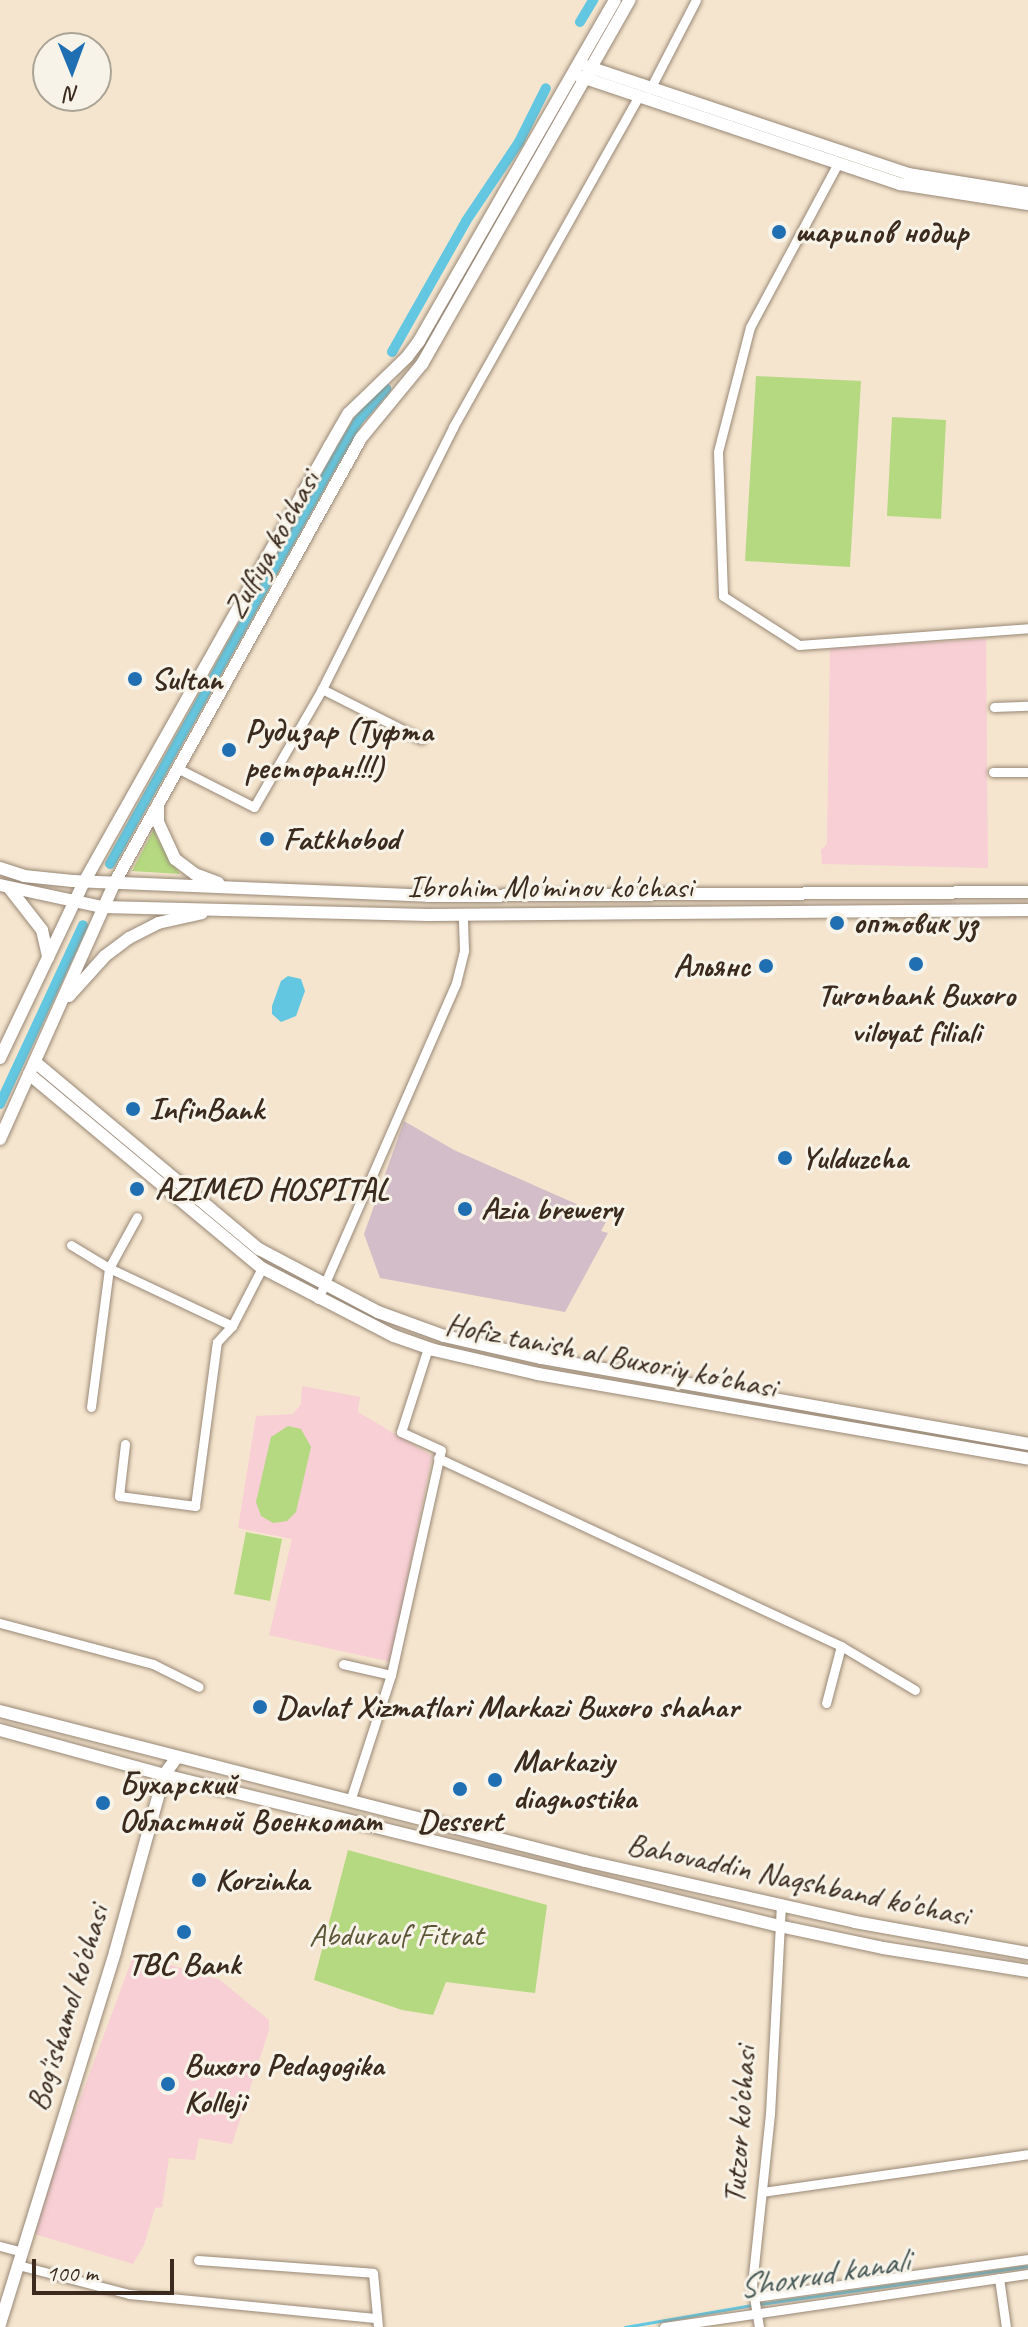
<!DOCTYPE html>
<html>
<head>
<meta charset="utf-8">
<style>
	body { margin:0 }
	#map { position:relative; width:1028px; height:2327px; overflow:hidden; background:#f5e5ce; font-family:Caveat,sans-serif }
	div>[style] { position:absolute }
	.built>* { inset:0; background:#f7cfd4 }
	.industrial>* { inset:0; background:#d2bdc8 }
	.green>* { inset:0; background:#b5d981 }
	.water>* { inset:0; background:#63c7e1 }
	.stream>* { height:3px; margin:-1.5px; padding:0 1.5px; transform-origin:1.5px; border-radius:1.5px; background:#63c7e1 }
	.canal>* { height:10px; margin:-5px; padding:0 5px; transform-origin:5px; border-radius:5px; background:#63c7e1 }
	.roads { filter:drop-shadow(0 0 2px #988876) drop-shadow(0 0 2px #988876) }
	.street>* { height:9px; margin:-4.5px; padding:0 4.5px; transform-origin:4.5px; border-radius:4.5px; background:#fff }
	.secondary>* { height:12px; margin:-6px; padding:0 6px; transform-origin:6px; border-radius:6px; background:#fff }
	.dots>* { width:22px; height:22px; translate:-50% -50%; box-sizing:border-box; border:4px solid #f7f3e8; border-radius:50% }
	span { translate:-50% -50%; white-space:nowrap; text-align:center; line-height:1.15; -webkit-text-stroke:6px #f7f3e8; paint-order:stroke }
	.poi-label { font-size:32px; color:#3b2a1e; font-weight:700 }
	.left { translate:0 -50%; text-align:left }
	.right { translate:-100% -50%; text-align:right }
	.street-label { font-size:32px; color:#3b2a1e }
	.park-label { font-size:32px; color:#5a5637 }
	.water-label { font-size:34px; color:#475958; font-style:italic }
	.north { position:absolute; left:32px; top:32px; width:80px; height:80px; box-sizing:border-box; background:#f7f3e8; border:2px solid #aca397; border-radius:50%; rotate:179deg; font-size:22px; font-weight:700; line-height:32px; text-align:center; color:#3b2a1e }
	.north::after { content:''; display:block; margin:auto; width:28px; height:36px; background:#1f6fb2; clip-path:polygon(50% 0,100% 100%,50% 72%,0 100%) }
	.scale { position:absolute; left:32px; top:2259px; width:142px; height:36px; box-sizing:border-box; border:4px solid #3b2a1e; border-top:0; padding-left:10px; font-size:24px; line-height:28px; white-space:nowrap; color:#3b2a1e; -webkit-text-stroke:6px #f7f3e8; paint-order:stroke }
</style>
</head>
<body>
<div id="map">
	<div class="built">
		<div style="clip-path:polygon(986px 639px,988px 868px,822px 864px,821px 850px,827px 844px,830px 648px)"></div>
		<div style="clip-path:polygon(302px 1386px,360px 1397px,358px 1412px,432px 1456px,391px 1662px,269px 1635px,292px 1539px,238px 1528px,256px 1416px,293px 1414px,301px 1404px)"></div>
		<div style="clip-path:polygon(134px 1954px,220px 1980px,269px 2020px,269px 2030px,232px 2144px,199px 2138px,195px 2160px,169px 2158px,162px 2207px,155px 2208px,144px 2245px,133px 2264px,35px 2234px,48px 2185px)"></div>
	</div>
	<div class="industrial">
		<div style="clip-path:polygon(404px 1121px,454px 1150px,608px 1218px,601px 1231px,608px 1233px,565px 1312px,380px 1278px,364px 1234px)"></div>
	</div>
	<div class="green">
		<div style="clip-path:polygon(756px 376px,861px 381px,850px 567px,745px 561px)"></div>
		<div style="clip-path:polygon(892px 417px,946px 420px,941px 519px,887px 516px)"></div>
		<div style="clip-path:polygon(154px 829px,158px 840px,180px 874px,132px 871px)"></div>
		<div style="clip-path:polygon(288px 1426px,301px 1429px,311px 1447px,296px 1512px,287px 1521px,273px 1523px,261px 1516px,256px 1502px,271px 1437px)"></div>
		<div style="clip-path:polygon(246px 1532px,282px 1539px,270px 1601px,234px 1594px)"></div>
		<div style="clip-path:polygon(348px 1850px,547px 1905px,535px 1993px,446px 1982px,433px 2015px,402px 2010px,314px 1980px)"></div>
	</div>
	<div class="water">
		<div style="clip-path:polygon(288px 976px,301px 979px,305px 991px,296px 1016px,281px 1022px,272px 1014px,272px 1006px,281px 981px)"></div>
	</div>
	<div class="stream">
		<div style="left:759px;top:2304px;width:272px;rotate:-8deg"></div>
		<div style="left:625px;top:2327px;width:129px;rotate:-9.8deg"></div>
	</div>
	<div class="canal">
		<div style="left:580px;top:22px;width:26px;rotate:-59deg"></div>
		<div style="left:392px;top:352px;width:150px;rotate:-60.5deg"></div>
		<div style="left:466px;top:221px;width:95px;rotate:-56.1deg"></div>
		<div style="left:519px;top:142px;width:60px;rotate:-63.4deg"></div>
		<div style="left:110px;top:864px;width:457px;rotate:-60.9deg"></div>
		<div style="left:332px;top:465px;width:51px;rotate:-59.4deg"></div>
		<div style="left:358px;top:421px;width:43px;rotate:-48.8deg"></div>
		<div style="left:0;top:1104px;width:197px;rotate:-65.1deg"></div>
	</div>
	<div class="roads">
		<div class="street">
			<div style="left:650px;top:89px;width:100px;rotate:-62.7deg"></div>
			<div style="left:838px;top:163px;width:186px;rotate:118.2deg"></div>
			<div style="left:750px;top:327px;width:129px;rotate:104.4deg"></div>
			<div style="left:718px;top:452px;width:144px;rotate:88deg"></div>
			<div style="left:723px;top:596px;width:90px;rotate:32.8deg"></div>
			<div style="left:799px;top:645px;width:230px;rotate:-4.2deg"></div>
			<div style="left:322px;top:689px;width:111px;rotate:26.8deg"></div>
			<div style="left:994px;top:707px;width:34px;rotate:-2deg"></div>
			<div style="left:179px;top:769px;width:84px;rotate:26.9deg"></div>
			<div style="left:254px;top:807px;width:136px;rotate:-60deg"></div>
			<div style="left:322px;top:689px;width:293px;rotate:-63.4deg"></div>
			<div style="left:453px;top:427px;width:378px;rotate:-60.7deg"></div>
			<div style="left:993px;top:772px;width:35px"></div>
			<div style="left:71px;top:1245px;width:44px;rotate:31.2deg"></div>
			<div style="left:109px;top:1268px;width:136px;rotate:25.2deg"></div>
			<div style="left:318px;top:1299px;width:345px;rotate:-66.4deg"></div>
			<div style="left:456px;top:983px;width:34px;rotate:-76deg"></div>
			<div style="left:464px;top:950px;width:34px;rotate:-92deg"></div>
			<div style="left:91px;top:1407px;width:140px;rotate:-82.6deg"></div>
			<div style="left:109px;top:1268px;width:58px;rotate:-61.2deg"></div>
			<div style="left:125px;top:1444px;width:52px;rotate:96.6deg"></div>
			<div style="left:119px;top:1496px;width:77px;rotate:7.5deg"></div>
			<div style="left:195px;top:1506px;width:165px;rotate:-82.4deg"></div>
			<div style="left:217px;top:1342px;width:22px;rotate:-47deg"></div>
			<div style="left:232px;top:1326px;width:65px;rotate:-62.7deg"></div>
			<div style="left:438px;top:1458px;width:445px;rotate:25deg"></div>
			<div style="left:841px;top:1646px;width:59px;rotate:104.7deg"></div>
			<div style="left:0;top:1623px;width:158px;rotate:15deg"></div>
			<div style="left:153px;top:1664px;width:51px;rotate:26.6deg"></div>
			<div style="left:841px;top:1646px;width:86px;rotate:30.7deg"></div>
			<div style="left:343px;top:1664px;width:49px;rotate:12.9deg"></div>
			<div style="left:350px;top:1801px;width:133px;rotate:-72deg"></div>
			<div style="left:391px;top:1675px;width:230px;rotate:-77.5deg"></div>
			<div style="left:441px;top:1450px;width:44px;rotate:-155.8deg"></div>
			<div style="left:401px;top:1432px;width:88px;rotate:-72.2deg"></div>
			<div style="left:762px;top:2192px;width:269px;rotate:-8.1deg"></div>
			<div style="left:0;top:2246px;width:23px;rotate:15deg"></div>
			<div style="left:198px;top:2260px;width:175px;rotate:4.2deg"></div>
			<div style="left:373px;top:2273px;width:54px;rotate:84.7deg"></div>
			<div style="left:18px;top:2265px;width:115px;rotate:14.6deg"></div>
			<div style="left:129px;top:2294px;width:247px;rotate:5.6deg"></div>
			<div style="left:999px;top:2278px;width:49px;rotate:81.9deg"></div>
			<div style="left:755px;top:2297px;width:276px;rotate:-7.9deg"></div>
			<div style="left:664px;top:2327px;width:368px;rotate:-8.3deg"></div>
			<div style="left:759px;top:2327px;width:43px;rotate:-99.5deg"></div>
			<div style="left:752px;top:2285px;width:172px;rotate:-84deg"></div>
			<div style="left:770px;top:2114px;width:209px;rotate:-87deg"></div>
		</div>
		<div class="secondary">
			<div style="left:586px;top:66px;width:341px;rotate:18.5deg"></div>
			<div style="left:909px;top:174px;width:121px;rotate:9.1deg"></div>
			<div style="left:579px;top:76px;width:339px;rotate:18.6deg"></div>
			<div style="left:900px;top:184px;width:130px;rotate:8.9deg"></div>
			<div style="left:158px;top:807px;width:15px;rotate:90deg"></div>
			<div style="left:158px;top:822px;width:41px;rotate:65.3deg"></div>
			<div style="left:175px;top:859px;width:25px;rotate:37deg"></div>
			<div style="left:195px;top:874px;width:25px;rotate:21deg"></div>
			<div style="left:0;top:868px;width:25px;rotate:18deg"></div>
			<div style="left:24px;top:876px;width:49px;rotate:5.8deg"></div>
			<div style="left:73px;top:881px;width:355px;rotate:2.4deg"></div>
			<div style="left:428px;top:896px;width:600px;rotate:-0.38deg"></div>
			<div style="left:0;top:885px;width:105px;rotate:12.1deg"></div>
			<div style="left:103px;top:907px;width:325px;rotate:1.4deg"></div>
			<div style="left:428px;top:915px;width:600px;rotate:-0.48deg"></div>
			<div style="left:10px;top:889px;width:52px;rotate:52deg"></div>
			<div style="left:42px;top:930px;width:28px;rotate:77deg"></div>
			<div style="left:69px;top:996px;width:54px;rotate:-48deg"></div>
			<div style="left:105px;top:956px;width:30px;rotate:-37deg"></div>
			<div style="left:129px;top:938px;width:33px;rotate:-27deg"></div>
			<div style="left:158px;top:923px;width:45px;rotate:-12.8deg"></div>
			<div style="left:0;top:1058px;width:195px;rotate:-64.5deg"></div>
			<div style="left:84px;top:882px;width:499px;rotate:-60.6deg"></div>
			<div style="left:329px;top:447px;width:39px;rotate:-60deg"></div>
			<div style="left:349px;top:413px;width:81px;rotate:-44deg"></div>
			<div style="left:407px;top:357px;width:20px;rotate:-53deg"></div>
			<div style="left:419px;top:341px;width:393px;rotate:-60.1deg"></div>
			<div style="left:35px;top:1062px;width:292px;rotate:39.9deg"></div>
			<div style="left:259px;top:1249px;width:135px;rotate:27.9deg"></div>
			<div style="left:378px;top:1312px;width:70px;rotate:20deg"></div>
			<div style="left:444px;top:1336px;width:99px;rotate:12.8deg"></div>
			<div style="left:541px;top:1358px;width:495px;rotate:10deg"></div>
			<div style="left:29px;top:1074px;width:303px;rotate:39.8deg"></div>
			<div style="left:262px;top:1268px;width:148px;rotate:27.3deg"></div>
			<div style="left:394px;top:1336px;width:42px;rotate:19.3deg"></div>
			<div style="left:434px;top:1350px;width:107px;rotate:13deg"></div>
			<div style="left:538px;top:1374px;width:497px;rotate:9.8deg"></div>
			<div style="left:0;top:1139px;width:282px;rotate:-65.9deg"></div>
			<div style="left:115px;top:882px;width:508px;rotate:-61.01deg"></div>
			<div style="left:361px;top:438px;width:96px;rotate:-50.5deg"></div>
			<div style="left:422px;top:364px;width:419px;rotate:-60.3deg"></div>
			<div style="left:0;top:1711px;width:604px;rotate:14.38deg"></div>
			<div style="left:585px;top:1861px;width:277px;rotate:12.7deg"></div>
			<div style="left:855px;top:1922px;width:176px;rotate:10.2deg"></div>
			<div style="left:0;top:1730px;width:170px;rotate:15.3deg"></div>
			<div style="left:164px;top:1775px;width:633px;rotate:13.79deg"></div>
			<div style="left:779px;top:1926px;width:106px;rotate:11.9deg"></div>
			<div style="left:883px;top:1948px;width:147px;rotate:9deg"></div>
			<div style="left:0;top:2324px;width:389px;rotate:-72.8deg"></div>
			<div style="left:115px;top:1952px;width:184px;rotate:-74.5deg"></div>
			<div style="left:164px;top:1775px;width:22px;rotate:-54deg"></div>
		</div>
	</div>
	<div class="dots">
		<div style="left:779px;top:232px;background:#1f6fb2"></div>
		<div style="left:135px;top:679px;background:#1f6fb2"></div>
		<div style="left:229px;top:750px;background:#1f6fb2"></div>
		<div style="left:267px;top:839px;background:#1f6fb2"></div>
		<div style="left:837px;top:923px;background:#1f6fb2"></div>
		<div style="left:916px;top:964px;background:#1f6fb2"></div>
		<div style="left:766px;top:966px;background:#1f6fb2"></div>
		<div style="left:133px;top:1109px;background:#1f6fb2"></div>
		<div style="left:785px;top:1158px;background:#1f6fb2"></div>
		<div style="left:137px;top:1189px;background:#1f6fb2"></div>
		<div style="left:465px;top:1209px;background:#1f6fb2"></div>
		<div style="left:260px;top:1707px;background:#1f6fb2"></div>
		<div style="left:495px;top:1780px;background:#1f6fb2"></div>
		<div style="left:460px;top:1789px;background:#1f6fb2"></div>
		<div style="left:103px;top:1803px;background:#1f6fb2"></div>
		<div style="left:199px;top:1880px;background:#1f6fb2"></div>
		<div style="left:184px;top:1932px;background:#1f6fb2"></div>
		<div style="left:168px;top:2084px;background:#1f6fb2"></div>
	</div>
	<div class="poi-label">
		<span class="left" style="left:795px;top:232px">шарипов нодир</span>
		<span class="left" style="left:151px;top:679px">Sultan</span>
		<span class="left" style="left:245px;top:750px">Рудизар (Туфта<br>ресторан!!!)</span>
		<span class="left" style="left:283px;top:839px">Fatkhobod</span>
		<span class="left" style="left:853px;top:923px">оптовик уз</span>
		<span class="right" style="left:750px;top:966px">Альянс</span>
		<span style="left:916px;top:1014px">Turonbank Buxoro<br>viloyat filiali</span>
		<span class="left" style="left:149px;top:1109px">InfinBank</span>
		<span class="left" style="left:801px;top:1158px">Yulduzcha</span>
		<span class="left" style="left:155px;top:1189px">AZIMED HOSPITAL</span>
		<span class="left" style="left:481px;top:1209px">Azia brewery</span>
		<span class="left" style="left:276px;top:1707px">Davlat Xizmatlari Markazi Buxoro shahar</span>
		<span class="left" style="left:513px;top:1780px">Markaziy<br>diagnostika</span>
		<span class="left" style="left:119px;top:1803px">Бухарский<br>Областной Военкомат</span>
		<span style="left:460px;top:1821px">Dessert</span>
		<span class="left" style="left:215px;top:1880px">Korzinka</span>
		<span style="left:184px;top:1964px">TBC Bank</span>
		<span class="left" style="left:184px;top:2084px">Buxoro Pedagogika<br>Kolleji</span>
	</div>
	<div class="street-label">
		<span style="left:272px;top:545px;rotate:-61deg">Zulfiya ko'chasi</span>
		<span style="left:550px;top:887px">Ibrohim Mo'minov ko'chasi</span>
		<span style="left:611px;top:1356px;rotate:11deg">Hofiz tanish al Buxoriy ko'chasi</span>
		<span style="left:798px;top:1880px;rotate:12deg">Bahovaddin Naqshband ko'chasi</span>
		<span style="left:68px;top:2008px;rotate:-73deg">Bog'ishamol ko'chasi</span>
		<span style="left:740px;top:2125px;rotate:-86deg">Tutzor ko'chasi</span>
	</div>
	<div class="park-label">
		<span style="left:396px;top:1935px">Abdurauf Fitrat</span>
	</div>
	<div class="water-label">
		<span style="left:823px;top:2273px;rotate:-9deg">Shoxrud kanali</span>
	</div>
	<div class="north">N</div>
	<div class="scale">100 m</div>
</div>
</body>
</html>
